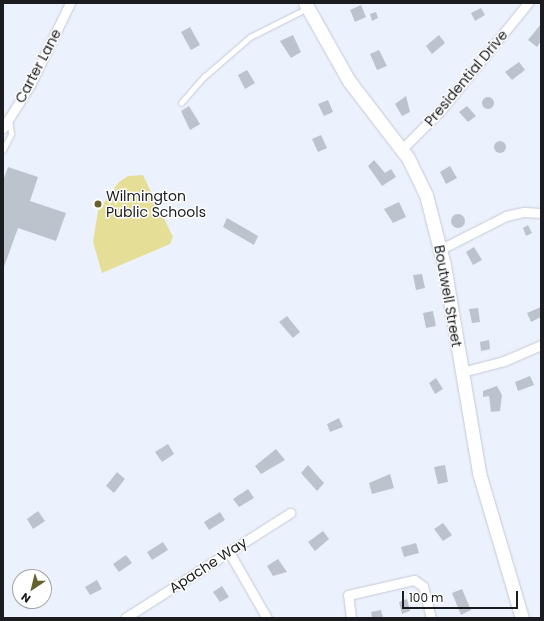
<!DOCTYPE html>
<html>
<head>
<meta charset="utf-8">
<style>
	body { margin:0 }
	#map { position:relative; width:544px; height:621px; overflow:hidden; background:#ecf2fd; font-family:Poppins,sans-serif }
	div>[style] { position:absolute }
	.green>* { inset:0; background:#e5de97 }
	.building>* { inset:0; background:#bdc3cd }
	.round { border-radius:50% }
	.roads { filter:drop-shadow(0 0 1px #c4cad5) drop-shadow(0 0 1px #c4cad5) }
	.lane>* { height:4.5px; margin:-2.25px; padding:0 2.25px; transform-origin:2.25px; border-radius:2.25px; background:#fff }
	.street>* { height:9px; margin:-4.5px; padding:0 4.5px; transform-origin:4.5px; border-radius:4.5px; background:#fff }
	.secondary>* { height:13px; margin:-6.5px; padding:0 6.5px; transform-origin:6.5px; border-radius:6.5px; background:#fff }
	.dots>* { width:11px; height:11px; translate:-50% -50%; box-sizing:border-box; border:2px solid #fff; border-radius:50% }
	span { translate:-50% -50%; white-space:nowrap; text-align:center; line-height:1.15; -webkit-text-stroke:3px #fff; paint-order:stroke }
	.street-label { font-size:14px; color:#1a1c1f }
	.poi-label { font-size:14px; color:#1a1c1f }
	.left { translate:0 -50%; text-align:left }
	.frame { position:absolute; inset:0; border:4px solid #1a1c1f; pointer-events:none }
	.north { position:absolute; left:12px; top:569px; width:40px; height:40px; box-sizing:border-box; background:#fff; border:1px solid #a3a4a5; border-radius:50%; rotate:215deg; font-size:11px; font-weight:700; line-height:16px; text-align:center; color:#1a1c1f }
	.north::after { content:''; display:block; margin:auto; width:14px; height:18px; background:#66612d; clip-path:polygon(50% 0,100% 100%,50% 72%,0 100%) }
	.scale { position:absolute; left:402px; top:591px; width:116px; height:18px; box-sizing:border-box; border:2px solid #1a1c1f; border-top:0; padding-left:5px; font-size:12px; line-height:14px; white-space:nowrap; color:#1a1c1f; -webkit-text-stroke:3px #fff; paint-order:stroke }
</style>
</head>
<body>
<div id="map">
	<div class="green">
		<div style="clip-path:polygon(143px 175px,173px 237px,170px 244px,102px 273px,93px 242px,98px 211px,119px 182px,128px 176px)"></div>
	</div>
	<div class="building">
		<div style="clip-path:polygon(361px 5px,366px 17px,355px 22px,350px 10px)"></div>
		<div style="clip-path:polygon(481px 8px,485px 15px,475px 21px,471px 13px)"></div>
		<div style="clip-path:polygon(376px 12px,378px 18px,372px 21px,370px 14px)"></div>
		<div style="clip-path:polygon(541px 24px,541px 41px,537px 47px,528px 40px)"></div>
		<div style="clip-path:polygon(190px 27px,200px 45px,191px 50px,181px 32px)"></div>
		<div style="clip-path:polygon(293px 35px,301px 52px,291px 58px,280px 41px)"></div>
		<div style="clip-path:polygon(439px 35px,445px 43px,432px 54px,426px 46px)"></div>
		<div style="clip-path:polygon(379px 50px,387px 66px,377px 70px,370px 54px)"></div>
		<div style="clip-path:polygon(519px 62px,525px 70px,512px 80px,505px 72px)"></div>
		<div style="clip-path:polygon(247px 70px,255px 83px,245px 89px,238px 75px)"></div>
		<div style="clip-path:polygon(406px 96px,410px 112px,402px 116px,395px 104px)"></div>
		<div class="round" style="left:482px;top:97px;width:12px;height:12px"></div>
		<div style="clip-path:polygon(328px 100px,333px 112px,324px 116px,318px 104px)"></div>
		<div style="clip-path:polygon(189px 106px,200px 124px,190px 130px,181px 111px)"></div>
		<div style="clip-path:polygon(467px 106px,476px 116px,468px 122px,459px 112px)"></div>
		<div style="clip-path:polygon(321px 135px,327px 148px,318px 152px,312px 139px)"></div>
		<div class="round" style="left:494px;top:141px;width:12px;height:12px"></div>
		<div style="clip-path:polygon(374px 160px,385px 173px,391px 169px,396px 177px,382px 186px,368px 166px)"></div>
		<div style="clip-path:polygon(450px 166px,457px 178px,446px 184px,440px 172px)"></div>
		<div style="clip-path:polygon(8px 167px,38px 177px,30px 201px,66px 213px,56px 241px,18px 228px,4px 267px,3px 181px)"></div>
		<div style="clip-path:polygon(399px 202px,406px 217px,393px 223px,384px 209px)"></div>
		<div class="round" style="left:451px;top:214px;width:14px;height:14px"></div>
		<div style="clip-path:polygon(227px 218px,258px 236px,254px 245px,223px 227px)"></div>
		<div style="clip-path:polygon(528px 225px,532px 233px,526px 236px,523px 228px)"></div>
		<div style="clip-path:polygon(474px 247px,482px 260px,473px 265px,466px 252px)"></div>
		<div style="clip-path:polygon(422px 274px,425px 288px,416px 290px,413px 275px)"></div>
		<div style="clip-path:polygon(541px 307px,541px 317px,531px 322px,527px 313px)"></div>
		<div style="clip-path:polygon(478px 308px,480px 322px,472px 323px,469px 309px)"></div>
		<div style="clip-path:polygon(433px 311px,436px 326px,426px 328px,423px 313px)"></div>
		<div style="clip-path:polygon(287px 316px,300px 332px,293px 338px,279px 322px)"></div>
		<div style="clip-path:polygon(489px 340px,490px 349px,481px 351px,480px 342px)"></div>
		<div style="clip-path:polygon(530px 376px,534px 385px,518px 391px,515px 382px)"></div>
		<div style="clip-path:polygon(436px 378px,443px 389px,435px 394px,429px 383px)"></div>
		<div style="clip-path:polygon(497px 386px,502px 395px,500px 411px,491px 412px,489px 396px,483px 397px,483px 391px)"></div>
		<div style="clip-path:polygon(339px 418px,343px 427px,330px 432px,327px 424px)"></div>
		<div style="clip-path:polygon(168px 444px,174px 454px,162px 462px,155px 452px)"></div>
		<div style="clip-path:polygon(276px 449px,285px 460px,261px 474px,255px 466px)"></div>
		<div style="clip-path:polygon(308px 465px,324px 483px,317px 491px,301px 473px)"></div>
		<div style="clip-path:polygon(445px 465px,448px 482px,438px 484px,434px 467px)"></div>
		<div style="clip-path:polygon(117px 472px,125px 479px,114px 493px,106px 486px)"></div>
		<div style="clip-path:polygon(390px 474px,394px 488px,372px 494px,369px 483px)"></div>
		<div style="clip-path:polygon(248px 489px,254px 498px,239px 507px,233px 499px)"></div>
		<div style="clip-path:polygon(38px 511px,45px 521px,33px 529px,27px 519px)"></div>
		<div style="clip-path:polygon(220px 512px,225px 520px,209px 530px,204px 522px)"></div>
		<div style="clip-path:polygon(443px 523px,452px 535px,443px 541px,434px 529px)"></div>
		<div style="clip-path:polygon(323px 531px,329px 539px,315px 551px,308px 542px)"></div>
		<div style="clip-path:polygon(163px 542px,168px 550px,152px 560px,147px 552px)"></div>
		<div style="clip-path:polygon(416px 543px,419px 553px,404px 557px,401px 547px)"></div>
		<div style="clip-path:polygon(126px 555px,132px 563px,119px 572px,113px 564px)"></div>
		<div style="clip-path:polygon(278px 559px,287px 572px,273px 576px,267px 566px)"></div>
		<div style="clip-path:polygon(97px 580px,102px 589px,90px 595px,85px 587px)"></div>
		<div style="clip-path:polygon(222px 586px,229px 597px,220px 602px,213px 592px)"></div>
		<div style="clip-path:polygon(462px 589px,471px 610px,461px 615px,452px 593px)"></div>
		<div style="clip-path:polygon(407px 599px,410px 611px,402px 614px,399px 602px)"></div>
		<div style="clip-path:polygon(381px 610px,383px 618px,372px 618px,371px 612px)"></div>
	</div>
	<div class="roads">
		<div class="lane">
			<div style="left:181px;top:103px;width:35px;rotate:-49deg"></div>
			<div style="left:204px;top:77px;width:61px;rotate:-41deg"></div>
			<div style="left:250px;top:37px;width:63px;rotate:-26.6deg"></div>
			<div style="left:3px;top:150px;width:18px;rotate:-63deg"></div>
			<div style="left:11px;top:134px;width:15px;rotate:-98deg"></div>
		</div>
		<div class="street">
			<div style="left:3px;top:128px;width:51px;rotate:-57.9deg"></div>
			<div style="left:30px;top:85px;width:91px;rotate:-64deg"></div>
			<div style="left:401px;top:150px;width:57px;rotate:-45deg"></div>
			<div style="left:441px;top:110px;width:138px;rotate:-50.9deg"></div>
			<div style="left:441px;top:249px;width:73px;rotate:-26.9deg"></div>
			<div style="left:506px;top:216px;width:18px;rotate:-13deg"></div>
			<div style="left:524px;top:212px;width:17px;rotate:3deg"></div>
			<div style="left:462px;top:372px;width:43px;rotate:-14.7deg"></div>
			<div style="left:504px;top:361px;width:40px;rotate:-23.4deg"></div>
			<div style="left:229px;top:552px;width:76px;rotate:60.1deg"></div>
			<div style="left:125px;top:618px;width:196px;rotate:-32.5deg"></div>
			<div style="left:351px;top:618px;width:23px;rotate:-97deg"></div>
			<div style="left:348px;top:595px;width:68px;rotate:-12.8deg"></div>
			<div style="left:414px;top:580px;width:11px;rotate:34deg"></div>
			<div style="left:423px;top:586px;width:33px;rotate:76deg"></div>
		</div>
		<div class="secondary">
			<div style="left:305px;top:3px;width:90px;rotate:60.6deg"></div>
			<div style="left:349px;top:81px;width:97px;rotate:52.5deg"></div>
			<div style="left:408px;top:158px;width:41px;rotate:64.1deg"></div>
			<div style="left:426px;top:195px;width:72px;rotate:75.6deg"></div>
			<div style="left:444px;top:265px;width:211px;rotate:80.4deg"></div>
			<div style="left:479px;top:473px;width:151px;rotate:73.5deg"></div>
		</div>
	</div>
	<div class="dots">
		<div style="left:98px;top:204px;background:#66612d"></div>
	</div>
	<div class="street-label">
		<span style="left:38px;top:66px;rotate:-62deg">Carter Lane</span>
		<span style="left:466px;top:78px;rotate:-50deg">Presidential Drive</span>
		<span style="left:448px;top:296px;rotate:80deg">Boutwell Street</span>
		<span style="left:208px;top:565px;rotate:-33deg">Apache Way</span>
	</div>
	<div class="poi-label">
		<span class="left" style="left:106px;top:204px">Wilmington<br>Public Schools</span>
	</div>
	<div class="frame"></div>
	<div class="north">N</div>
	<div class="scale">100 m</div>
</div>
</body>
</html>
